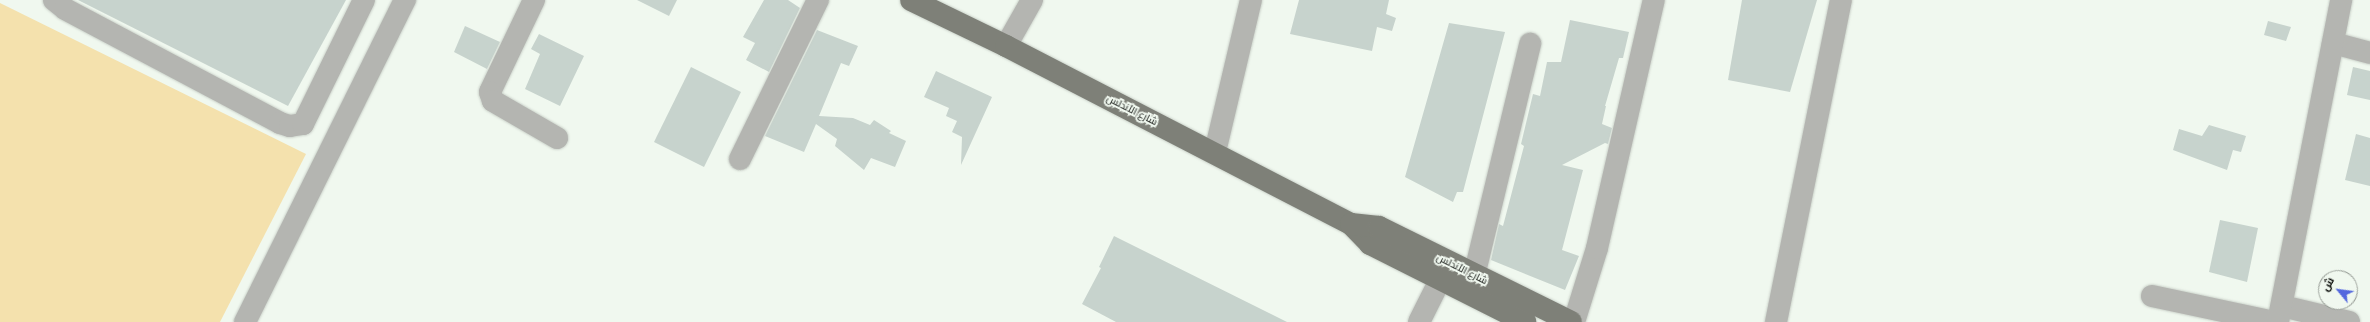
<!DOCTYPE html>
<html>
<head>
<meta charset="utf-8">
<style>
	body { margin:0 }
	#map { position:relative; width:2370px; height:322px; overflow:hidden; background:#f0f8ef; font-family:"Work Sans",Cairo,sans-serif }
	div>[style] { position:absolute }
	.green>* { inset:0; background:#f4e1ad }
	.building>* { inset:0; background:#c7d3cd }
	.roads { filter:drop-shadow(0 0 1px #cbd2ca) drop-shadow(0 0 1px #cbd2ca) }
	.minor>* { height:22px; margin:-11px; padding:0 11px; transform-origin:11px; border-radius:11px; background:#b4b5b1 }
	.major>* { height:22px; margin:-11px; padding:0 11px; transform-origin:11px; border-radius:11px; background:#7e8078 }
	span { translate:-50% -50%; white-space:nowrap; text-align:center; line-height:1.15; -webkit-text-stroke:4px #f0f8ef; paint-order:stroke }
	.street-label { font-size:10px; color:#0a0c09 }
	.north { position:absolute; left:2318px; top:270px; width:40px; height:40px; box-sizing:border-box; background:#f0f8ef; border:1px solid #949a93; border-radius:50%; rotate:299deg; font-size:11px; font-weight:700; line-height:16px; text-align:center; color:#0a0c09 }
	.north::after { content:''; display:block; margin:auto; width:14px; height:18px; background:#5468de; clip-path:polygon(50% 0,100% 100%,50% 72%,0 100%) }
</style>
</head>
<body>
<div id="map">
	<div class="green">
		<div style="clip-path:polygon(0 3px,306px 154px,220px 322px,0 322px)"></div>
	</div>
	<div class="building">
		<div style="clip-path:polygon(78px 0,346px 0,288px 106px)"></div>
		<div style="clip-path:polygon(637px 0,677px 0,669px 16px)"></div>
		<div style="clip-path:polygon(764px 0,788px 0,800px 8px,769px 72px,746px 60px,755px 43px,743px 37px)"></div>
		<div style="clip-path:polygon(1299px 0,1389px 0,1386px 14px,1396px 18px,1392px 31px,1377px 27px,1372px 51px,1290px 34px)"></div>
		<div style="clip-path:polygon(1742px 0,1817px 0,1790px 92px,1728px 80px)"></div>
		<div style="clip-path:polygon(1570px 20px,1629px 32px,1623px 58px,1619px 58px,1605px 106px,1606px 106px,1602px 124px,1612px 128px,1608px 144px,1605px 143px,1562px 165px,1583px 170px,1562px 250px,1579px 256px,1565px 290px,1491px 260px,1499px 224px,1503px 226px,1524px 146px,1521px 144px,1533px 94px,1540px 96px,1547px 62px,1561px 62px)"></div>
		<div style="clip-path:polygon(2268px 21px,2291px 27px,2286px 41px,2264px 35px)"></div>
		<div style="clip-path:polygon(1449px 23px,1505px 32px,1463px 192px,1457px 192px,1453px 202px,1405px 177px)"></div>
		<div style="clip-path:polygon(465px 26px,500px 42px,487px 69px,454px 52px)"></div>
		<div style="clip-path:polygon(817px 30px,858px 46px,849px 66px,841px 63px,819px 116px,853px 118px,870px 125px,874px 120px,891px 131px,889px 133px,906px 141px,895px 167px,871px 158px,864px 170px,835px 146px,837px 139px,816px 124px,804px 152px,765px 136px)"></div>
		<div style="clip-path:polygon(539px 34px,584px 56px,560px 106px,525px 89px,540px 54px,531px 49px)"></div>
		<div style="clip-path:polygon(691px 67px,741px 92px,704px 167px,654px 142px)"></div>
		<div style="clip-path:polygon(2353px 67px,2370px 71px,2370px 100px,2347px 95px)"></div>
		<div style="clip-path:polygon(936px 71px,992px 97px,961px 165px,962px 137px,952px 132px,957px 121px,946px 116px,949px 108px,924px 97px)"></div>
		<div style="clip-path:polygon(2209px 125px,2246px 136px,2241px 152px,2233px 150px,2227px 170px,2173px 150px,2179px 129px,2202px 136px)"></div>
		<div style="clip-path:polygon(2356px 134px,2370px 138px,2370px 186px,2345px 180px)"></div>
		<div style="clip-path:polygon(2220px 220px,2258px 228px,2247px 282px,2209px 272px)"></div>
		<div style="clip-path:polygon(1114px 236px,1287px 322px,1116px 322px,1082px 304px,1101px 268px,1099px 267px)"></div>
	</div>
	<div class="roads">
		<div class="minor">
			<div style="left:54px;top:0;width:14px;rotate:39deg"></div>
			<div style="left:65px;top:9px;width:243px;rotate:27.9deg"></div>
			<div style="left:280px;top:123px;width:10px;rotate:17deg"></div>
			<div style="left:290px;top:126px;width:13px;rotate:-9deg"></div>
			<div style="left:303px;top:124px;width:138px;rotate:-63.8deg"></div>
			<div style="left:534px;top:0;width:102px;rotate:115.6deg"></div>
			<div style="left:490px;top:92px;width:9px;rotate:72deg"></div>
			<div style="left:493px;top:101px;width:74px;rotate:30deg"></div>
			<div style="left:2333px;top:43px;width:38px;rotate:15deg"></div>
			<div style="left:1006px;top:46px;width:53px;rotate:-60.5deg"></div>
			<div style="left:1215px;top:152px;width:156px;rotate:-76.7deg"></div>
			<div style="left:740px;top:159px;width:177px;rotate:-63.9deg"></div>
			<div style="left:1474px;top:276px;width:239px;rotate:-76.4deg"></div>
			<div style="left:2152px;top:296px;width:125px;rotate:12deg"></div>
			<div style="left:2282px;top:306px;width:69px;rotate:13.4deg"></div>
			<div style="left:245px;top:322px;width:360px;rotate:-63.6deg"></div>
			<div style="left:1419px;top:322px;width:47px;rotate:-63.4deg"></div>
			<div style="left:1574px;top:322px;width:77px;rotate:-72.7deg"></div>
			<div style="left:1597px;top:248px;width:254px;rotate:-77.1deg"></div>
			<div style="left:1776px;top:322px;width:328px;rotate:-78.6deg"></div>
			<div style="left:2278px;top:322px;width:328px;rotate:-78.9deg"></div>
		</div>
		<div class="major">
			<div style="left:911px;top:0;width:106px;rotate:25.8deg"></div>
			<div style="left:1006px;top:46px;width:388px;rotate:27.3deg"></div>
			<div style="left:1351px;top:224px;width:28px;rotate:46deg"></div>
			<div style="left:1370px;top:244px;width:174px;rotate:26.7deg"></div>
			<div style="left:1351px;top:224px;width:28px;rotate:6deg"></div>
			<div style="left:1379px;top:227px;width:214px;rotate:26.3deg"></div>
		</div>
	</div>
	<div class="street-label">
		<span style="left:1132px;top:110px;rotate:27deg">شارع الأندلس</span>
		<span style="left:1462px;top:269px;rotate:27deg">شارع الأندلس</span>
	</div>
	<div class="north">ش</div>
</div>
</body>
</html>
